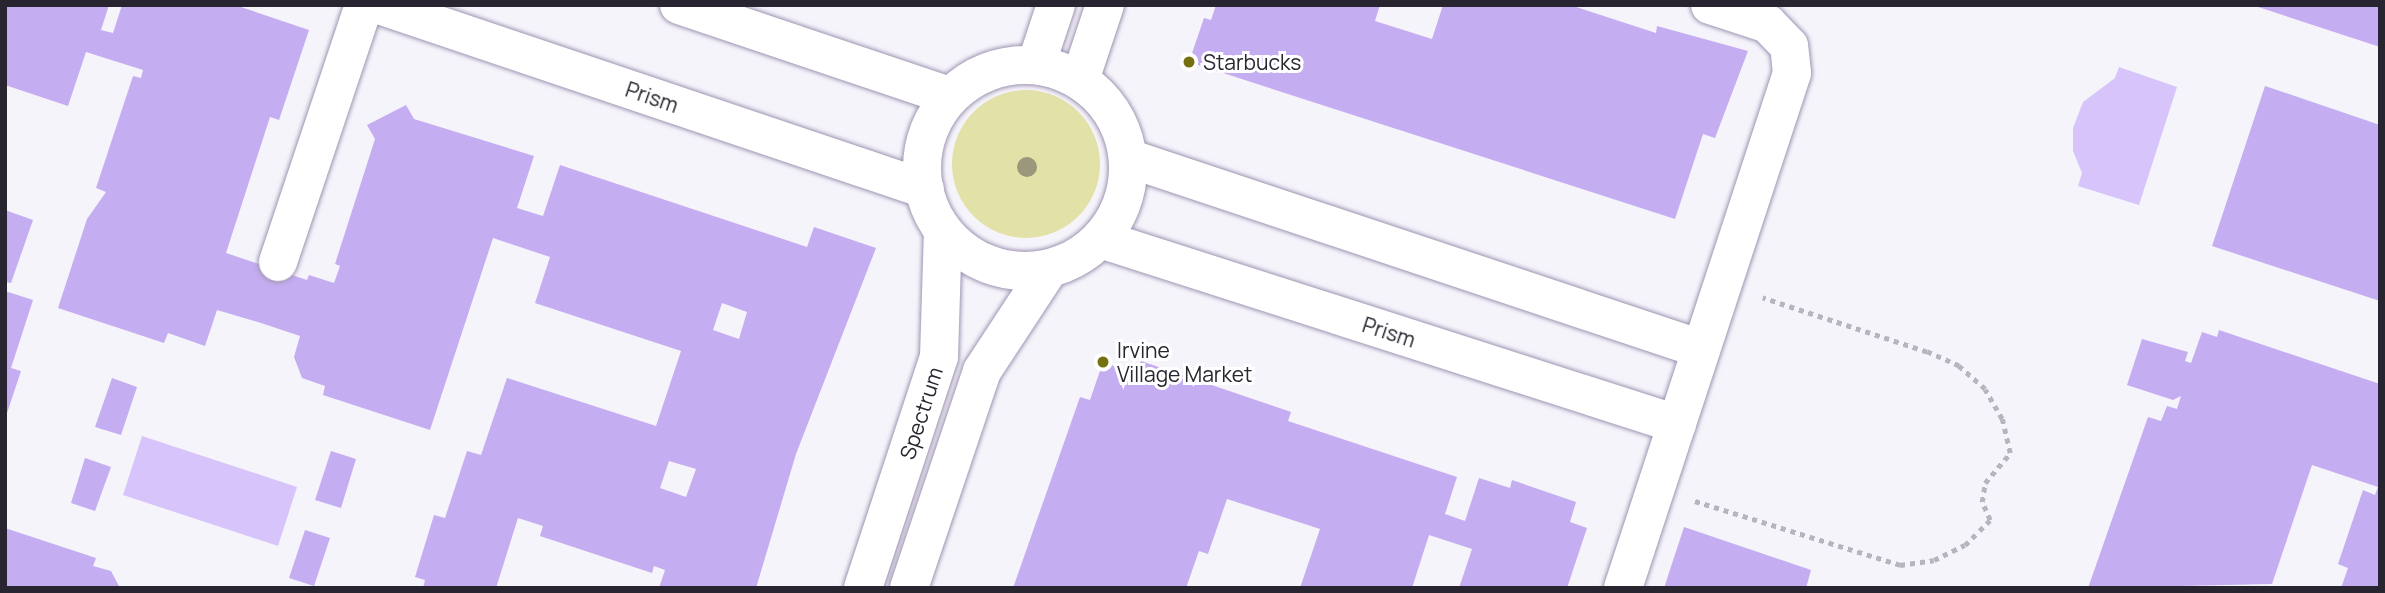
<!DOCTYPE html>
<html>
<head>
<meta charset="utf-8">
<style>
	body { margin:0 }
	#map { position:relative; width:2385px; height:593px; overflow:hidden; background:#f6f4fb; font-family:Manrope,sans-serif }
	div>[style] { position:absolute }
	.green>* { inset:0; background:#e2e1a8 }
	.round { border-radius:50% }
	.water>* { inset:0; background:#d6c4fa }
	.building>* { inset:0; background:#c4adf0 }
	.path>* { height:4.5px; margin-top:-2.25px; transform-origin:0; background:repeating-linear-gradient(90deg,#b7b4bd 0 5px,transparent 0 10px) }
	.roads { filter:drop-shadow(0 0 2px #9f95b3) drop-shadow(0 0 2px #9f95b3) }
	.minor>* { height:38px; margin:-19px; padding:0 19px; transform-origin:19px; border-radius:19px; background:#fff }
	.minor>.ring { margin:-19px; padding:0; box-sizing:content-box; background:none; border:38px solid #fff; border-radius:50% }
	.trees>* { width:20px; height:20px; margin:-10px; border-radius:50%; background:#9a977b }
	.dots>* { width:19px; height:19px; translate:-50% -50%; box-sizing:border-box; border:4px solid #fff; border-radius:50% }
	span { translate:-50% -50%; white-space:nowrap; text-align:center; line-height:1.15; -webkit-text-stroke:6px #fff; paint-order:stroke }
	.poi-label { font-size:21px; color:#282430 }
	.left { translate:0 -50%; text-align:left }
	.street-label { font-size:21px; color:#282430 }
	.frame { position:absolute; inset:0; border:7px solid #282430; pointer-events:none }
</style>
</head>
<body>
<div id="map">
	<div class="green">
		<div class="round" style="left:952px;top:90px;width:148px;height:148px"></div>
	</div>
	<div class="water">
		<div style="clip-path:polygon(2119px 67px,2177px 87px,2139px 205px,2078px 186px,2082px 173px,2073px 151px,2073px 128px,2083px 102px,2115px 78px)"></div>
		<div style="clip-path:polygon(142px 436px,297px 487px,278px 546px,123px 495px)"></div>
	</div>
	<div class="building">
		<div style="clip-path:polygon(evenodd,5px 5px,109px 5px,101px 30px,113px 33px,122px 5px,235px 5px,309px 30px,279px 120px,270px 117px,226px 253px,307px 280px,309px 275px,334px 283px,340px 266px,335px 264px,375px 139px,367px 125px,406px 105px,414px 119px,534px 156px,517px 208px,543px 216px,560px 165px,807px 247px,814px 227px,876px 248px,796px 454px,756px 588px,659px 588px,665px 570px,654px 566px,652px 573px,540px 536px,543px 526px,518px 518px,496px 588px,423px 588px,425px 580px,415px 577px,434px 515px,445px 518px,467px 451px,481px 455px,507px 378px,656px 426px,681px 351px,535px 303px,550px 257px,493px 238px,430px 430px,323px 395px,325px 386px,302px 378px,294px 357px,300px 336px,258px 322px,217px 310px,205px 346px,168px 333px,164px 343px,58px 308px,87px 219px,106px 192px,96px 188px,133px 76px,141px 78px,143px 70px,86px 52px,68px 106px,5px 85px,5px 5px,722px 303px,747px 312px,739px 339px,713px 330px,722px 303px,5px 5px,669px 461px,696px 469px,686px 497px,660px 488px,669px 461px)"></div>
		<div style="clip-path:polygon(1216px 5px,1380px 5px,1375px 21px,1432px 39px,1443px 5px,1570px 5px,1656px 33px,1657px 26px,1748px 51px,1715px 138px,1703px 134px,1675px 219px,1189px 62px,1204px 18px,1211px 20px)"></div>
		<div style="clip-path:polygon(2255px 5px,2380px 5px,2380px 47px,2255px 6px)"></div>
		<div style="clip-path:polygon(2265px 86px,2380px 125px,2380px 301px,2212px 246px)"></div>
		<div style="clip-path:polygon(5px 210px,33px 220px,11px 283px,5px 282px)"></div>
		<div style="clip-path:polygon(5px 291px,33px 300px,11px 368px,21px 371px,6px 416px)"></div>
		<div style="clip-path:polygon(2219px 330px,2380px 384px,2380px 588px,2341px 588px,2348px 568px,2338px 564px,2363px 490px,2375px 495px,2378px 487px,2312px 465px,2272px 584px,2088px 588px,2148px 417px,2161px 421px,2167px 406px,2177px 409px,2181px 396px,2173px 400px,2127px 385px,2142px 339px,2188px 352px,2185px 361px,2191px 363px,2202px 332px,2217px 337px)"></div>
		<div style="clip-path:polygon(1141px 361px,1291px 412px,1288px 421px,1457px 477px,1445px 514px,1465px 521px,1479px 478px,1510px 488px,1512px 480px,1576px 502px,1570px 522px,1587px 528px,1567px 588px,1459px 588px,1472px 549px,1429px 535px,1412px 588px,1300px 588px,1320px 529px,1227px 499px,1208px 554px,1199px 551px,1186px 588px,1013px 588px,1080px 397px,1090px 400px,1103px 362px,1136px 374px)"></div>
		<div style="clip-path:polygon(112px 378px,137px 387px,121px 435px,95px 427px)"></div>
		<div style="clip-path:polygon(331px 451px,356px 459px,341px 508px,315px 500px)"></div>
		<div style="clip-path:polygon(85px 458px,111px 467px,95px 511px,71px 503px)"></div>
		<div style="clip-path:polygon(1684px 527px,1811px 570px,1806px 588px,1664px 588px)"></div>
		<div style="clip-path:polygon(5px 528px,96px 558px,93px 566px,111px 571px,120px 588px,5px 588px)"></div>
		<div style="clip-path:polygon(305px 530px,330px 538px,314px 586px,289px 578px)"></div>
	</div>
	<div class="path">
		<div style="left:1695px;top:501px;width:215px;rotate:17.3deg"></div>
		<div style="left:1900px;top:565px;width:34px;rotate:-8deg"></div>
		<div style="left:1934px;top:560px;width:34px;rotate:-26deg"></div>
		<div style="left:1965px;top:545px;width:35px;rotate:-45deg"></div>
		<div style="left:1990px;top:520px;width:20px;rotate:-114deg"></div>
		<div style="left:1982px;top:502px;width:19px;rotate:-81deg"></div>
		<div style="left:1985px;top:483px;width:39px;rotate:-50deg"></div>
		<div style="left:2010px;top:453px;width:35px;rotate:-103deg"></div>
		<div style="left:2002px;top:419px;width:34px;rotate:-120deg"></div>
		<div style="left:1985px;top:389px;width:35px;rotate:-139deg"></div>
		<div style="left:1959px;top:366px;width:35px;rotate:-156deg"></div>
		<div style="left:1927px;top:352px;width:173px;rotate:-161.8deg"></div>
	</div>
	<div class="roads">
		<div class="minor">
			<div style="left:379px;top:5px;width:576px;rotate:18.62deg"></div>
			<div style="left:679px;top:5px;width:286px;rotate:18.6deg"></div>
			<div class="ring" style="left:922px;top:65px;width:168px;height:168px"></div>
			<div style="left:1036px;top:65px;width:63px;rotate:-71.6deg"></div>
			<div style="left:1080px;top:80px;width:79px;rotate:-71.6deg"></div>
			<div style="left:1128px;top:158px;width:604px;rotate:18.43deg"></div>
			<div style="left:1100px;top:239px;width:606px;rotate:17.78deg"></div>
			<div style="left:278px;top:262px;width:271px;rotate:-71.5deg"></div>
			<div style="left:863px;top:588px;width:243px;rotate:-71.8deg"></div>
			<div style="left:939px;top:357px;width:125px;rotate:-88.2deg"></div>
			<div style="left:909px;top:588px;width:229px;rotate:-71.4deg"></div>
			<div style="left:982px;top:371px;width:122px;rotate:-56.7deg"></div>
			<div style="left:1623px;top:588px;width:542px;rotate:-71.83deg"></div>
			<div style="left:1792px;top:73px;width:27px;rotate:-96deg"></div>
			<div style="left:1789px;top:46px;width:30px;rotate:-134deg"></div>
			<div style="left:1768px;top:24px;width:61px;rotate:-161.9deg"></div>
		</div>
	</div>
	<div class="trees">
		<div style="left:1027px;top:167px"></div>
	</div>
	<div class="dots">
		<div style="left:1189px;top:62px;background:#757011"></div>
		<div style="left:1103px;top:362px;background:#757011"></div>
	</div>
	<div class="poi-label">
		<span class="left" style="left:1203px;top:62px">Starbucks</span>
		<span class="left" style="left:1117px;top:362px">Irvine<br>Village Market</span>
	</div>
	<div class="street-label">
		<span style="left:652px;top:97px;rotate:19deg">Prism</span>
		<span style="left:1389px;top:332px;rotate:18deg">Prism</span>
		<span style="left:921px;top:413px;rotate:-72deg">Spectrum</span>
	</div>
	<div class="frame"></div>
</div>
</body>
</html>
